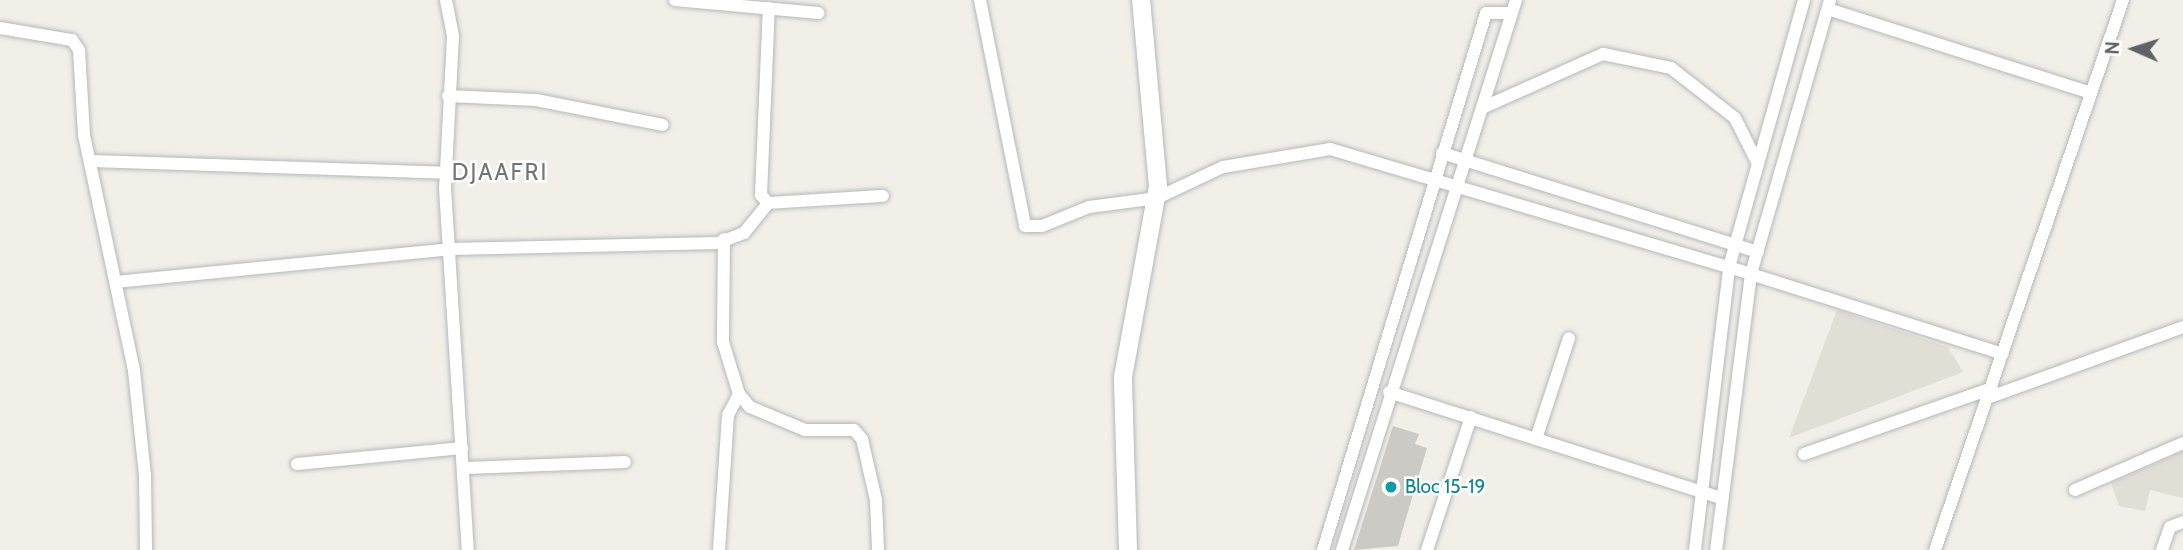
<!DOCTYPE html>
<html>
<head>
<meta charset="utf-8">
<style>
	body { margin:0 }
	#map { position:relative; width:2183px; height:550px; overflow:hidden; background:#f1efe8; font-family:Cabin,sans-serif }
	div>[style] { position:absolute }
	.education>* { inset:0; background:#e1ded6 }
	.building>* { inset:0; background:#cccac5 }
	.roads { filter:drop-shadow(0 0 2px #b5b8bc) drop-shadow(0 0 2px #b5b8bc) }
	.street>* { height:12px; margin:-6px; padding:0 6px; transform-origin:6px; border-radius:6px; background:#fff }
	.secondary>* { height:18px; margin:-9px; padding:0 9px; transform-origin:9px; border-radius:9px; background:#fff }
	.dots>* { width:19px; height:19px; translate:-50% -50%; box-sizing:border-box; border:4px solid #fff; border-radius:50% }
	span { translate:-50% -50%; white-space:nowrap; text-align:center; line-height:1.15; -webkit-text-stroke:5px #fff; paint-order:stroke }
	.culture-label { font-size:19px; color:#0d838f }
	.left { translate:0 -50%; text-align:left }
	.quarter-label { font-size:23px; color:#70757a; letter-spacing:2px }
	.north { position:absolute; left:2099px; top:14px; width:70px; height:70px; -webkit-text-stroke:5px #fff; paint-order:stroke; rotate:273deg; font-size:19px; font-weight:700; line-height:28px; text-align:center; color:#5f6368 }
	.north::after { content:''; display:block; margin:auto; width:24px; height:32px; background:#5f6368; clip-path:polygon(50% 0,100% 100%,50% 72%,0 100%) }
</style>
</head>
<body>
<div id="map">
	<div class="education">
		<div style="clip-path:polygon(1837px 310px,1948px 347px,1963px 372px,1789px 438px)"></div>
		<div style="clip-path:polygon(2183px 452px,2183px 498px,2150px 490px,2145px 511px,2119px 506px,2111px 483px)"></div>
	</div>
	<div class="building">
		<div style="clip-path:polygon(1393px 426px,1419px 434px,1415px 444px,1427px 448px,1404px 525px,1398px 546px,1354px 550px)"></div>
	</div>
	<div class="roads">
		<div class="street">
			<div style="left:446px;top:0;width:38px;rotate:79deg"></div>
			<div style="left:453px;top:37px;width:151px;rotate:93deg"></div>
			<div style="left:445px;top:188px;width:363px;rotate:86.4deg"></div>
			<div style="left:675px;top:0;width:144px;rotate:5.2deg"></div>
			<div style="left:980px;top:0;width:230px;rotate:78.7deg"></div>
			<div style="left:1025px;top:226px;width:17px"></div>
			<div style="left:1042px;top:226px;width:51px;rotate:-22deg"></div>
			<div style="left:1089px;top:207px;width:69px;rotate:-7.5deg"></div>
			<div style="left:1157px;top:198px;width:73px;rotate:-25.2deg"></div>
			<div style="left:1223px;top:167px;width:109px;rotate:-9.5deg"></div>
			<div style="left:1330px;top:149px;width:439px;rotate:16.5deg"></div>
			<div style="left:1751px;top:274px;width:278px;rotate:97.2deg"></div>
			<div style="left:1830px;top:0;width:285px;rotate:106.1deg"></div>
			<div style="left:1751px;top:274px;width:264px;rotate:17.6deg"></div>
			<div style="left:1828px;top:9px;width:276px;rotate:17.7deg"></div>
			<div style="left:0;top:28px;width:73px;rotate:9.5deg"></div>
			<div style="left:72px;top:40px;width:12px;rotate:55deg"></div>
			<div style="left:79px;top:50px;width:85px;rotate:86.6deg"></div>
			<div style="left:84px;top:135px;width:241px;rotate:78deg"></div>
			<div style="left:134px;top:371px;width:105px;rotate:84deg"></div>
			<div style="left:145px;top:475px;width:75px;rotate:89.2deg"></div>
			<div style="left:448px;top:96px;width:88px;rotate:2.6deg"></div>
			<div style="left:536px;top:100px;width:129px;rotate:11.1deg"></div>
			<div style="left:1482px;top:108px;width:133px;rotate:-24.1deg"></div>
			<div style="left:1603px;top:54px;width:69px;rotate:11.6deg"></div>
			<div style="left:1671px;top:68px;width:81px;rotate:38deg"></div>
			<div style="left:1735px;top:118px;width:51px;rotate:63.4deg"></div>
			<div style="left:1442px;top:153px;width:331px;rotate:17.4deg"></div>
			<div style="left:90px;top:161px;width:357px;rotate:1.9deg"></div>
			<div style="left:768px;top:203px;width:115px;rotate:-3.5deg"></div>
			<div style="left:724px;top:239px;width:103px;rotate:90.6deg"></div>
			<div style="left:723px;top:342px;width:54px;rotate:72.9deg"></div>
			<div style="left:739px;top:394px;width:17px;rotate:50deg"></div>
			<div style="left:750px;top:407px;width:60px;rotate:22.7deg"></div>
			<div style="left:805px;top:430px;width:49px"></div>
			<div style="left:854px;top:430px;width:12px;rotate:48deg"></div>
			<div style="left:862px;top:439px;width:63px;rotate:77.1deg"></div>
			<div style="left:876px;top:500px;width:50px;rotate:87.7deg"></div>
			<div style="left:116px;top:282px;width:337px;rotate:-5.6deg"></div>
			<div style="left:451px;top:249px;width:267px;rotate:-1.3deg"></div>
			<div style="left:718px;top:243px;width:28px;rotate:-21deg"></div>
			<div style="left:744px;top:233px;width:38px;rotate:-51deg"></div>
			<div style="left:768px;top:203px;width:11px;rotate:-131deg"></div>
			<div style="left:761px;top:195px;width:187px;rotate:-87.6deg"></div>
			<div style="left:1389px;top:392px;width:349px;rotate:17.7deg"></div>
			<div style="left:1990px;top:397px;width:205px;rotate:-19.9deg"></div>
			<div style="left:1536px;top:439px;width:106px;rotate:-71.9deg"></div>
			<div style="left:1804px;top:454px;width:199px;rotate:-19.3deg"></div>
			<div style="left:297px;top:464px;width:166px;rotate:-5.5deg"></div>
			<div style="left:466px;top:468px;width:159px;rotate:-2.2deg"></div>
			<div style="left:2075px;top:490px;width:118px;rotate:-23.5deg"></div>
			<div style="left:719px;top:550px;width:135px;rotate:-86.2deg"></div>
			<div style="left:728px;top:415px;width:24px;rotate:-62deg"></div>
			<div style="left:1323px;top:550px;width:561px;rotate:-73.11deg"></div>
			<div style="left:1486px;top:13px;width:25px"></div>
			<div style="left:1342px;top:550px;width:577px;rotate:-72.44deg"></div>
			<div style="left:1427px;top:550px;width:140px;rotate:-71.7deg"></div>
			<div style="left:1695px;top:550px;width:285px;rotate:-83.1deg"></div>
			<div style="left:1729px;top:267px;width:277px;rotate:-74.3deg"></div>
			<div style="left:1935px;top:550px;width:581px;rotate:-71.13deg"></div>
			<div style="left:2162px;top:550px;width:24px;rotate:-71deg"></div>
			<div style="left:2170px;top:527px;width:14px;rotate:-21deg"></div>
		</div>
		<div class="secondary">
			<div style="left:1128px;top:550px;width:173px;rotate:-91.7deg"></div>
			<div style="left:1123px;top:377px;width:194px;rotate:-79.6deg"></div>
			<div style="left:1158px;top:186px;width:187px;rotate:-95.2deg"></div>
		</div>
	</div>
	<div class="dots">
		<div style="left:1391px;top:487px;background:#0f9aa8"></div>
	</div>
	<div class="culture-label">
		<span class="left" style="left:1405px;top:487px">Bloc 15-19</span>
	</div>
	<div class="quarter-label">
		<span style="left:500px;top:172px">DJAAFRI</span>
	</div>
	<div class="north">N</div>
</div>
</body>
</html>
